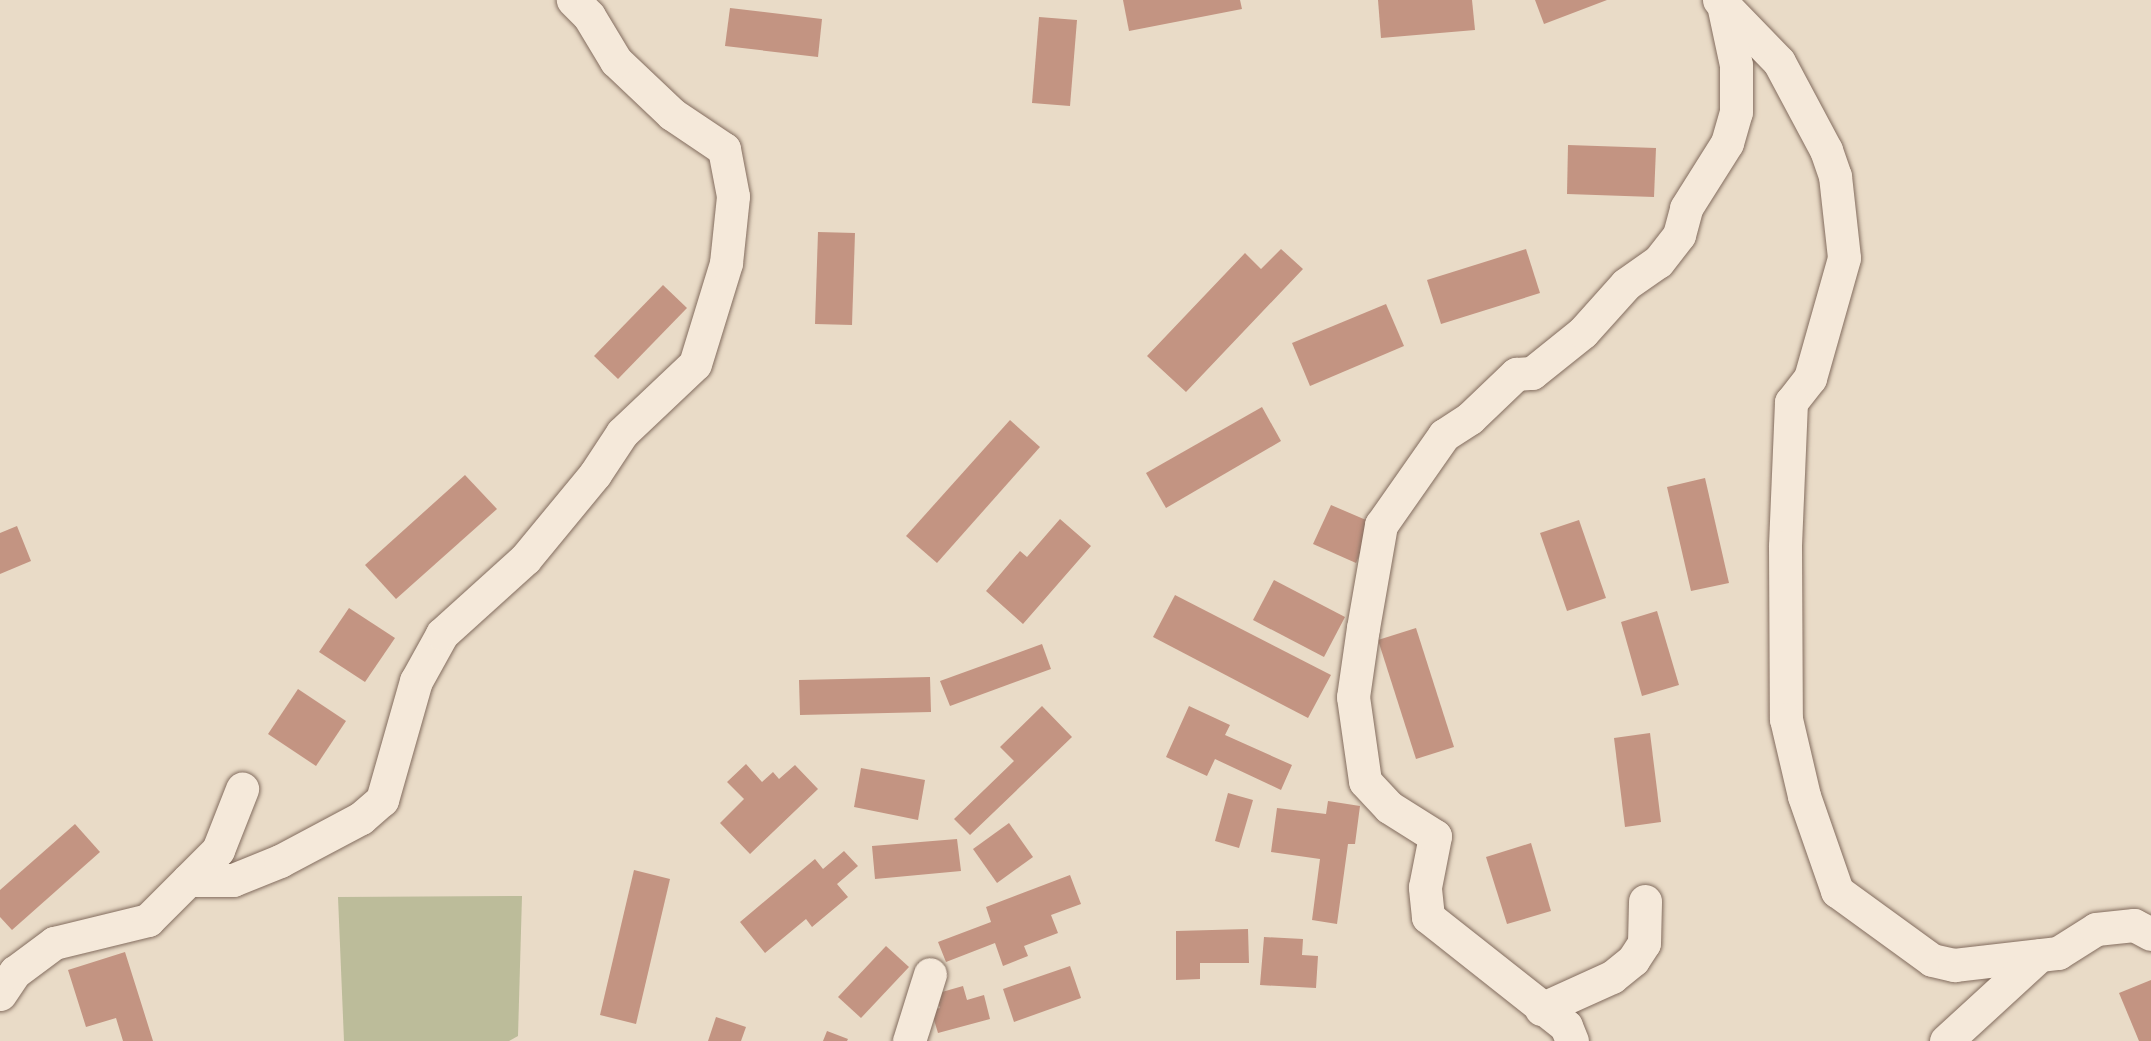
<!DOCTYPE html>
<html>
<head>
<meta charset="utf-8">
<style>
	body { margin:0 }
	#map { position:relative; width:2151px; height:1041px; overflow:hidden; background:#e9dbc7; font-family:Merriweather,serif }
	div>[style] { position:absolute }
	.cemetery>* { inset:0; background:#bcbc9a }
	.building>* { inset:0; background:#c39482 }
	.roads { filter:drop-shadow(0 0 2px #836d5f) drop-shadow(0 0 2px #836d5f) }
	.minor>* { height:33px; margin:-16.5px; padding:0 16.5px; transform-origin:16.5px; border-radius:16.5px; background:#f5e9da }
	span { translate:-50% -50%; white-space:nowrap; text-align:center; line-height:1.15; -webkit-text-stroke:4.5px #f2e6d6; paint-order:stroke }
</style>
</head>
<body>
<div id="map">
	<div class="cemetery">
		<div style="clip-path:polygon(522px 896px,518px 1036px,509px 1041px,344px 1041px,338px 897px)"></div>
	</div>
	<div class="building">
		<div style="clip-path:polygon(1123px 0,1240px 0,1242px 9px,1129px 31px)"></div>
		<div style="clip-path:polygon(1378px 0,1472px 0,1475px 30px,1381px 38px)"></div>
		<div style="clip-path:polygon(1535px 0,1607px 0,1544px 24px)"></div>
		<div style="clip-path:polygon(730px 8px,822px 19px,818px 57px,725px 46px)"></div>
		<div style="clip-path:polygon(1039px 17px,1077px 20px,1070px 106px,1032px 103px)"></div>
		<div style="clip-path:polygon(1568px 145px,1656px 148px,1654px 197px,1567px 194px)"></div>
		<div style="clip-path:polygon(818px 232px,855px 233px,852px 325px,815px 324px)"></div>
		<div style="clip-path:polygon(1281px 249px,1303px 269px,1186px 392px,1147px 356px,1245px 253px,1261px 269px)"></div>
		<div style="clip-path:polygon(1526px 249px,1540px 293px,1441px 324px,1427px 280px)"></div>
		<div style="clip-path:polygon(663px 285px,687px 308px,618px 379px,594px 356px)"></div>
		<div style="clip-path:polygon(1386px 304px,1404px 346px,1310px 386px,1292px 343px)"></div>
		<div style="clip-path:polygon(1262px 407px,1281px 441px,1166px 508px,1146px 473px)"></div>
		<div style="clip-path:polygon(1010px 420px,1040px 447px,937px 563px,906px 536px)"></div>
		<div style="clip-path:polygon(465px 475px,497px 509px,396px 599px,365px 565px)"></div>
		<div style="clip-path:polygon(1705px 478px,1729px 583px,1691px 591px,1667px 487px)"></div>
		<div style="clip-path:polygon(1331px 505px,1373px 523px,1356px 563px,1313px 544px)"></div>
		<div style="clip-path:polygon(1060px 519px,1091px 546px,1023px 624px,986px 591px,1020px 551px,1027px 557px)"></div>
		<div style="clip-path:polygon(1579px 520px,1606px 598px,1567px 611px,1540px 533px)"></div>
		<div style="clip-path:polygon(17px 526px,31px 561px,0 574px,0 533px)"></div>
		<div style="clip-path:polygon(1274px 580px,1345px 617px,1324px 657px,1253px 620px)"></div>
		<div style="clip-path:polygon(1175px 595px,1331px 675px,1308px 718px,1153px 637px)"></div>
		<div style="clip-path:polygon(349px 608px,395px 638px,365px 682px,319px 652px)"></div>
		<div style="clip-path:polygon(1657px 611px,1679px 685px,1642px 696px,1621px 622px)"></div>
		<div style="clip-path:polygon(1416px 628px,1454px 747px,1416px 759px,1378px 640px)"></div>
		<div style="clip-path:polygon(1042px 644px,1051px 669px,950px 706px,940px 681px)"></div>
		<div style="clip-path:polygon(930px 677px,931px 712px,800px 715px,799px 680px)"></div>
		<div style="clip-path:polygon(298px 689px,346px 721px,316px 766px,268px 734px)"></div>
		<div style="clip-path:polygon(1042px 706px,1072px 737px,970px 835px,954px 819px,1014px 761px,1000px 747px)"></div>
		<div style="clip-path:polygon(1189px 706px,1230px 725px,1225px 735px,1292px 765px,1281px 790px,1215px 759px,1207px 776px,1166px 757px)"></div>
		<div style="clip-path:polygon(1650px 733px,1661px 822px,1625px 827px,1614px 738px)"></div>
		<div style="clip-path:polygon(746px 764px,762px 782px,773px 772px,779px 779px,795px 765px,818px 789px,750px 854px,720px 823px,744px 799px,727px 782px)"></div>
		<div style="clip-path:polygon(861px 768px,925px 780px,918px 820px,854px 807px)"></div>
		<div style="clip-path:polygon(1228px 793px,1253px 800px,1239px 848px,1215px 841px)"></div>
		<div style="clip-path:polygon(1328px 801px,1360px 806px,1355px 844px,1348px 844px,1337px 924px,1312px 920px,1320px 859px,1271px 852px,1277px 808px,1326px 814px)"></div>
		<div style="clip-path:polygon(1009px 823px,1033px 857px,997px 883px,973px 849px)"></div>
		<div style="clip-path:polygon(75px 824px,100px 852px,12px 930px,0 917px,0 890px)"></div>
		<div style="clip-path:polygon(957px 839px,961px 871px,875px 879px,872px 846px)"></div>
		<div style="clip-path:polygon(1531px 843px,1551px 911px,1507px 924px,1486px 857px)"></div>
		<div style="clip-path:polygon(844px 851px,858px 866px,837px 884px,848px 897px,812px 927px,806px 919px,765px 953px,740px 922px,815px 859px,823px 869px)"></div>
		<div style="clip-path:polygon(634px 870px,670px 879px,636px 1024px,600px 1015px)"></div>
		<div style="clip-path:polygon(1070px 875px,1081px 904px,1051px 915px,1058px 933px,1024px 946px,1028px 956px,1003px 966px,995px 943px,946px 962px,938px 942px,991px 922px,986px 907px)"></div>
		<div style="clip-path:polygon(1248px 929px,1249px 963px,1200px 963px,1200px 979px,1176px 980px,1176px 931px)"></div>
		<div style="clip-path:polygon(1264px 937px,1303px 939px,1302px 955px,1318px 956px,1316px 988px,1260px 985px)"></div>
		<div style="clip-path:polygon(886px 946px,909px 967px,861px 1018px,838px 997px)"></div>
		<div style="clip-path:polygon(125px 952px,143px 1009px,153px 1041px,123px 1041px,116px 1018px,86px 1027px,68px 970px)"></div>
		<div style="clip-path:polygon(1070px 966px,1081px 998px,1014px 1022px,1003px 989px)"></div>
		<div style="clip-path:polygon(2151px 980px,2151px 1041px,2139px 1041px,2119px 993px)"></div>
		<div style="clip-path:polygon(963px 986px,967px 1000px,984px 995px,990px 1019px,938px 1033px,931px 1010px,940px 1008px,935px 994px)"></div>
		<div style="clip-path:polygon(716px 1017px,746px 1027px,741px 1041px,708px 1041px)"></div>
		<div style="clip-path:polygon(827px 1031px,848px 1039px,847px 1041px,823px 1041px)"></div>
	</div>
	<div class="roads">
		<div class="minor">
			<div style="left:1719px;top:0;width:86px;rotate:45.9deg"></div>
			<div style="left:1779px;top:62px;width:100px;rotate:61.9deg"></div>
			<div style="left:1826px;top:150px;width:28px;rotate:71deg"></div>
			<div style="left:1835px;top:176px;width:82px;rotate:83.7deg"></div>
			<div style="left:1844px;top:258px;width:125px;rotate:105.8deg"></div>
			<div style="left:1810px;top:378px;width:31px;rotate:128deg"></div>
			<div style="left:1791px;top:402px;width:145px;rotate:92.4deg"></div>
			<div style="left:1785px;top:547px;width:172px;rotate:89.7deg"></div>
			<div style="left:1786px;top:719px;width:79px;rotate:76.8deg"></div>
			<div style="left:1804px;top:796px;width:101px;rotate:70.8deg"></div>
			<div style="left:1837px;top:891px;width:117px;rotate:36deg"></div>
			<div style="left:1932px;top:960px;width:23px;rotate:13deg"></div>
			<div style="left:1954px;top:965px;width:105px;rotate:-6.6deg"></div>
			<div style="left:2058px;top:953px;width:45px;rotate:-32.3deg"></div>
			<div style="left:2096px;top:929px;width:38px;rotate:-6deg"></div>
			<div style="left:2134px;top:925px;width:19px;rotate:28deg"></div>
			<div style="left:188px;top:880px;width:45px"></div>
			<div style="left:233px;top:880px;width:51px;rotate:-22deg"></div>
			<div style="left:280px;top:861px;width:92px;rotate:-28deg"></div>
			<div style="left:361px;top:818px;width:28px;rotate:-41deg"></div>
			<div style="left:382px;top:800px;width:124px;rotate:-74.1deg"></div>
			<div style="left:416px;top:681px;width:54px;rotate:-61deg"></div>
			<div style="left:442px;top:634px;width:112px;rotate:-42.1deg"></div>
			<div style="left:525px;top:559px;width:110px;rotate:-50.5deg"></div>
			<div style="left:595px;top:474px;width:49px;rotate:-56.6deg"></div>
			<div style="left:622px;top:433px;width:100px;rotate:-43.4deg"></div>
			<div style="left:695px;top:364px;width:106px;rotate:-72.9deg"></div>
			<div style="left:726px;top:263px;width:67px;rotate:-84deg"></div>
			<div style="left:733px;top:196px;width:48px;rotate:-100.8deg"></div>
			<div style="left:724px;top:149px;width:63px;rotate:-146.1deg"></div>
			<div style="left:672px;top:114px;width:77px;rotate:-136.6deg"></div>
			<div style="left:616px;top:61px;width:52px;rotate:-121deg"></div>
			<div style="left:589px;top:16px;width:23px;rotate:-135deg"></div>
			<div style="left:0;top:994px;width:27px;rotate:-56deg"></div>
			<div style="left:15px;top:972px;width:49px;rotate:-36.6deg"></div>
			<div style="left:54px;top:943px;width:97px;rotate:-13.7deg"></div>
			<div style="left:148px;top:920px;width:99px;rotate:-45deg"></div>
			<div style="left:218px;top:850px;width:66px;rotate:-68.5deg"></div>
			<div style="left:1541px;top:1009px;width:78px;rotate:-24.3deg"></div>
			<div style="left:1612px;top:977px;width:27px;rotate:-39deg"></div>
			<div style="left:1633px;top:960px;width:20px;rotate:-57deg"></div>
			<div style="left:1644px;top:943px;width:42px;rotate:-88.6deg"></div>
			<div style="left:909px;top:1041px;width:70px;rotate:-72.6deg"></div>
			<div style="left:1572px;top:1041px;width:16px;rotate:-112deg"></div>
			<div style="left:1566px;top:1026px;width:176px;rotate:-141.7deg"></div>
			<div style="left:1428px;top:917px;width:30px;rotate:-96deg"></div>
			<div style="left:1425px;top:887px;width:52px;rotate:-78.9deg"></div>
			<div style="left:1435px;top:836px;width:54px;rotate:-147.8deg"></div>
			<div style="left:1389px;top:807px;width:35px;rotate:-133deg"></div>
			<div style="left:1365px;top:781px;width:85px;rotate:-98.1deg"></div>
			<div style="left:1353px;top:697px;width:70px;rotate:-81.8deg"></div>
			<div style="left:1363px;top:628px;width:105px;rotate:-80.1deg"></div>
			<div style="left:1381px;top:525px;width:110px;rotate:-55deg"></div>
			<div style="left:1444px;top:435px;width:31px;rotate:-33deg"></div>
			<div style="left:1470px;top:418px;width:64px;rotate:-43.7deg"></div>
			<div style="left:1516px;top:374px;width:16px;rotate:-4deg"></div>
			<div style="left:1532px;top:373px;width:65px;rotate:-38.8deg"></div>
			<div style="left:1583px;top:332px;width:64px;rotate:-48.1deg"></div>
			<div style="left:1626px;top:284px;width:39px;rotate:-35deg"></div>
			<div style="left:1658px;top:262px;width:34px;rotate:-52deg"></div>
			<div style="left:1679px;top:235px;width:28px;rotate:-75deg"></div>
			<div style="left:1686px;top:208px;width:77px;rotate:-57.8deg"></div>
			<div style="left:1727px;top:143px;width:32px;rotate:-74deg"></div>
			<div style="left:1736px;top:112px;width:47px;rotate:-90deg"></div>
			<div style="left:1736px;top:65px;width:57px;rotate:-102.1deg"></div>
			<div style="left:1946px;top:1041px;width:127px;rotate:-42.5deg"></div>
		</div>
	</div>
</div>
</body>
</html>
